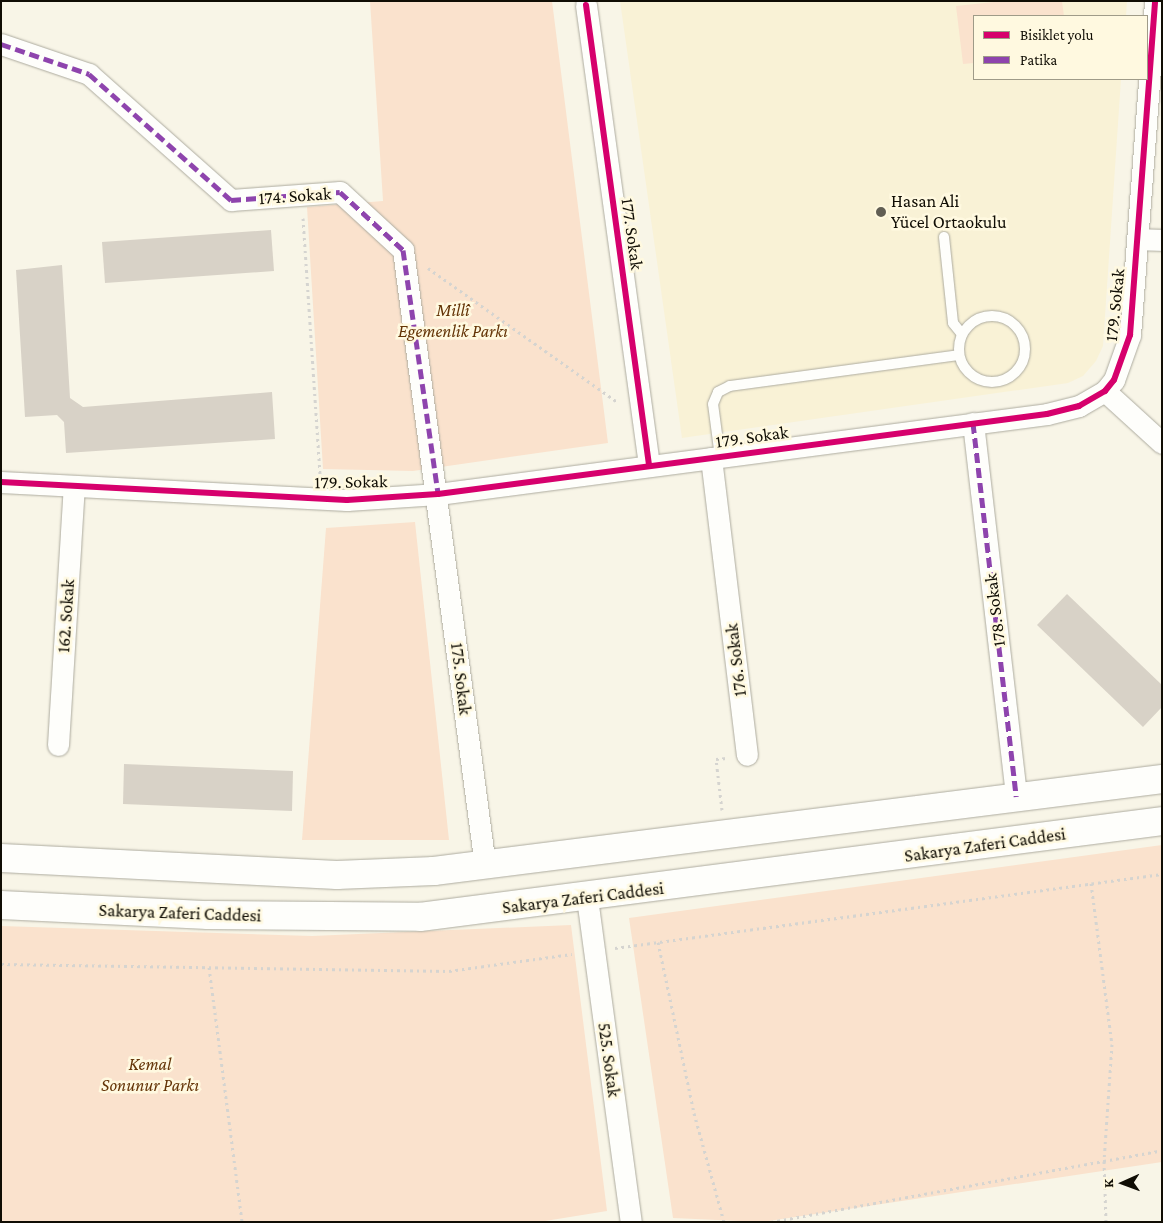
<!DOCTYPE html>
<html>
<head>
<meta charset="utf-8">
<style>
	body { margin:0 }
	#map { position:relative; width:1163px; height:1223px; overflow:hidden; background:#f8f5e7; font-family:"Crimson Pro",serif }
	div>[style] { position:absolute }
	.built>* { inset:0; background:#f9f2d6 }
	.green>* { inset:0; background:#fae2cd }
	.building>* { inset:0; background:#d8d2c7 }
	.path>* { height:3px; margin-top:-1.5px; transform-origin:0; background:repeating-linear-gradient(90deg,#d5d4d0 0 2.5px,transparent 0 6.5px) }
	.roads { filter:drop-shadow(0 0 1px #adab9f) drop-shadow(0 0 1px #adab9f) }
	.lane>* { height:10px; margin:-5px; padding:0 5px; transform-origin:5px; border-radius:5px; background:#fefefb }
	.lane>.ring { margin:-5px; padding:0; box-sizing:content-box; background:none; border:10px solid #fefefb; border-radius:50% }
	.street>* { height:21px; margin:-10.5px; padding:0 10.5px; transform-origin:10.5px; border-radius:10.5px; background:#fefefb }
	.primary>* { height:28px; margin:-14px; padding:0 14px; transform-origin:14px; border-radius:14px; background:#fefefb }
	.quiet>* { height:5px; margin-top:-2.5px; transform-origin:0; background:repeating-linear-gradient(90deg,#8e44ad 0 10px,transparent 0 15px) }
	.cycleway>* { height:6px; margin:-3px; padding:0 3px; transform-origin:3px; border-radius:3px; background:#d6006c }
	.dots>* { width:14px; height:14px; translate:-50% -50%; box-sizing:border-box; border:2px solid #fff9e0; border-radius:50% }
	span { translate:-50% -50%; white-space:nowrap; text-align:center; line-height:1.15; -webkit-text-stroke:5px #fff9e0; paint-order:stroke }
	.street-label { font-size:18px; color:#100d04 }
	.poi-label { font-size:18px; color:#100d04 }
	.left { translate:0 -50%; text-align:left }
	.park-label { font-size:18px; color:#643407; font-style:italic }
	.frame { position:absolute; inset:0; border:2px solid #100d04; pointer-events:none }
	.legend { position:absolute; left:973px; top:15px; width:175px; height:65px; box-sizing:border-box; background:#fff9e0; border:1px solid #9f9b88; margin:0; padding:6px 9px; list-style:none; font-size:15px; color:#100d04 }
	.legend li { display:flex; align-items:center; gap:10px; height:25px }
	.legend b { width:25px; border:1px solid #9f9b88 }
	.north { position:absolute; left:1098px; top:1158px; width:50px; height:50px; -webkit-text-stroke:4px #fff9e0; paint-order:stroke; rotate:268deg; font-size:14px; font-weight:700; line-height:20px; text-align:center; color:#100d04 }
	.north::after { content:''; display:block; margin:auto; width:18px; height:22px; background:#100d04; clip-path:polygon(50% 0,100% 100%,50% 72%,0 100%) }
</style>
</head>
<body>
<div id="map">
	<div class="built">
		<div style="clip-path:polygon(620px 1px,1127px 1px,1126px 16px,974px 16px,974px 79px,1121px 79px,1103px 346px,1096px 361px,1083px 376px,1068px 383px,682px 438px)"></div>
	</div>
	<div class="green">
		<div style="clip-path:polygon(370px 1px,552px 1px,608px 443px,413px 471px,323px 469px,307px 207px,383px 201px)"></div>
		<div style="clip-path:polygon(1003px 1px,1062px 1px,1064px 16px,974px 16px,974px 63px,963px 64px,956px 6px)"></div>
		<div style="clip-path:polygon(415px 522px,449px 840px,302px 840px,326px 528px)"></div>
		<div style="clip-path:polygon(1162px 845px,1162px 1162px,762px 1222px,673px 1218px,629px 918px)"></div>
		<div style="clip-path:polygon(571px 925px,607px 1211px,539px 1222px,1px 1222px,1px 926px,312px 936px)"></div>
	</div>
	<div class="building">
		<div style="clip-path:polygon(271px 230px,274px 271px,105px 283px,102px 242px)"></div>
		<div style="clip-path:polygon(62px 265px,70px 398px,83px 407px,272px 392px,275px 439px,66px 453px,64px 422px,57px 415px,25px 417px,16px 270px)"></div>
		<div style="clip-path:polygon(1067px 594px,1162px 685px,1162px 707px,1143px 727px,1037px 625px)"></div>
		<div style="clip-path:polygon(124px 764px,293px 771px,292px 811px,123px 804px)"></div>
	</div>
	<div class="path">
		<div style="left:303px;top:218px;width:259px;rotate:86.2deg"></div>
		<div style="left:428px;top:268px;width:232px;rotate:35.3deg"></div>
		<div style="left:722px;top:810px;width:51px;rotate:-96.7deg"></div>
		<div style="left:716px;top:759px;width:11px;rotate:-5deg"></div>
		<div style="left:1091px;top:883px;width:162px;rotate:82.6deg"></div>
		<div style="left:1112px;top:1044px;width:117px;rotate:93.9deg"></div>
		<div style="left:1104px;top:1161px;width:61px;rotate:88.1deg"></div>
		<div style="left:658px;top:942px;width:175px;rotate:78.1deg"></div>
		<div style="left:694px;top:1113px;width:113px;rotate:74.6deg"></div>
		<div style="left:615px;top:948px;width:552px;rotate:-7.7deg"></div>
		<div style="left:1px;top:964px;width:448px;rotate:0.9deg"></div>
		<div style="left:449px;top:971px;width:124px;rotate:-7.9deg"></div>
		<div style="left:209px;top:967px;width:257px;rotate:82.6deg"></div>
		<div style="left:771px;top:1222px;width:398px;rotate:-10.4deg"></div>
	</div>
	<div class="roads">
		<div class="lane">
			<div style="left:944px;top:237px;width:86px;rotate:84deg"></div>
			<div style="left:953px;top:323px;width:14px;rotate:51deg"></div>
			<div class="ring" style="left:959px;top:316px;width:56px;height:56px"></div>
			<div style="left:720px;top:457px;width:53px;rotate:-97.5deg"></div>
			<div style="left:713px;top:404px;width:13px;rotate:-67deg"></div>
			<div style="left:718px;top:392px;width:13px;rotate:-27deg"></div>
			<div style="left:730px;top:386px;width:231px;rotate:-7.7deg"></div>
		</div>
		<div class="street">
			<div style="left:586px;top:5px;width:465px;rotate:82.2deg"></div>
			<div style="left:1px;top:44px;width:93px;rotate:18.8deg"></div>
			<div style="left:89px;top:74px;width:190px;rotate:41.6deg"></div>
			<div style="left:231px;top:200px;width:109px;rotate:-4.2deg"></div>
			<div style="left:340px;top:192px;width:86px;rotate:42.6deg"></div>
			<div style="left:403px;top:250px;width:620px;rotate:82.41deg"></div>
			<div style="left:1137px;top:239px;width:25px;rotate:2deg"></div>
			<div style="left:1105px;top:391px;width:77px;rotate:42.4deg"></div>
			<div style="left:973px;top:423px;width:376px;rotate:83.4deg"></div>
			<div style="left:711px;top:458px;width:299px;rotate:83.1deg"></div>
			<div style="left:1px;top:482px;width:346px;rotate:3deg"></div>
			<div style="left:347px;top:500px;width:91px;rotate:-3.8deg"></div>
			<div style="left:438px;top:494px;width:614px;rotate:-7.48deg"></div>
			<div style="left:1047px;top:414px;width:33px;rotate:-14deg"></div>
			<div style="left:1079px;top:406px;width:30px;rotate:-30deg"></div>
			<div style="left:1105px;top:391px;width:14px;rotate:-51deg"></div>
			<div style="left:1114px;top:380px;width:48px;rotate:-70.4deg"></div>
			<div style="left:1130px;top:335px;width:335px;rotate:-85.7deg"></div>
			<div style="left:58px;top:745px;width:259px;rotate:-86.5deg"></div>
			<div style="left:587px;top:898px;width:327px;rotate:82.3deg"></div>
		</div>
		<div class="primary">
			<div style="left:1px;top:858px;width:336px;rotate:2.9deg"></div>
			<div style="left:337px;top:875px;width:97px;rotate:-2.4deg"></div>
			<div style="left:434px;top:871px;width:734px;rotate:-7.2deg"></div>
			<div style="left:1px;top:905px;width:207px;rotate:2.8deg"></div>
			<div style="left:208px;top:915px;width:212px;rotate:0.5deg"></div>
			<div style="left:420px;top:917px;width:748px;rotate:-7.37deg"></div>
		</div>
	</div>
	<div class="quiet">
		<div style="left:1px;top:44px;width:93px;rotate:18.8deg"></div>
		<div style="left:89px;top:74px;width:190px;rotate:41.6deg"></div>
		<div style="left:231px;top:200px;width:109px;rotate:-4.2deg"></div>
		<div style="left:340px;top:192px;width:86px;rotate:42.6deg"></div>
		<div style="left:403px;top:250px;width:246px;rotate:81.8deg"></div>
		<div style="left:973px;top:423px;width:376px;rotate:83.4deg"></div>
	</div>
	<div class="cycleway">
		<div style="left:586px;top:5px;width:465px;rotate:82.2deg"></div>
		<div style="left:1px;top:482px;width:346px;rotate:3deg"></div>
		<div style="left:347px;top:500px;width:91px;rotate:-3.8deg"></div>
		<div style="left:438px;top:494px;width:614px;rotate:-7.48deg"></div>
		<div style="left:1047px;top:414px;width:33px;rotate:-14deg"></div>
		<div style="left:1079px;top:406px;width:30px;rotate:-30deg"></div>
		<div style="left:1105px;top:391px;width:14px;rotate:-51deg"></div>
		<div style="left:1114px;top:380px;width:48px;rotate:-70.4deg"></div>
		<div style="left:1130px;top:335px;width:335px;rotate:-85.7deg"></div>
	</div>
	<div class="dots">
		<div style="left:881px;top:212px;background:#615e53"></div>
	</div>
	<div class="street-label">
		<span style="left:295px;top:196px;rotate:-4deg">174. Sokak</span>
		<span style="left:632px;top:234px;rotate:82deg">177. Sokak</span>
		<span style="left:1115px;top:305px;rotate:-84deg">179. Sokak</span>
		<span style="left:752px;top:437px;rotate:-8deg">179. Sokak</span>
		<span style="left:351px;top:482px;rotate:-1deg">179. Sokak</span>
		<span style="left:995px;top:610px;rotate:-97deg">178. Sokak</span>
		<span style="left:66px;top:616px;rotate:-86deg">162. Sokak</span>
		<span style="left:736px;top:660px;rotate:-97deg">176. Sokak</span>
		<span style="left:461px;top:679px;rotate:83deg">175. Sokak</span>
		<span style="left:985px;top:845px;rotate:-8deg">Sakarya Zaferi Caddesi</span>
		<span style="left:583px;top:898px;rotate:-7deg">Sakarya Zaferi Caddesi</span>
		<span style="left:180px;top:913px;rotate:2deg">Sakarya Zaferi Caddesi</span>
		<span style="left:609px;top:1060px;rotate:82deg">525. Sokak</span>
	</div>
	<div class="poi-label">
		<span class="left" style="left:891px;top:212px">Hasan Ali<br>Yücel Ortaokulu</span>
	</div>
	<div class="park-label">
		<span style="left:453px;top:321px">Millî<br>Egemenlik Parkı</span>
		<span style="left:150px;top:1075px">Kemal<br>Sonunur Parkı</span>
	</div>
	<div class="frame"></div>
	<ul class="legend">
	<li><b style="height:6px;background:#d6006c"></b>Bisiklet yolu</li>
	<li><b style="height:6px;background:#8e44ad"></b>Patika</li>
	</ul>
	<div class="north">K</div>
</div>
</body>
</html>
